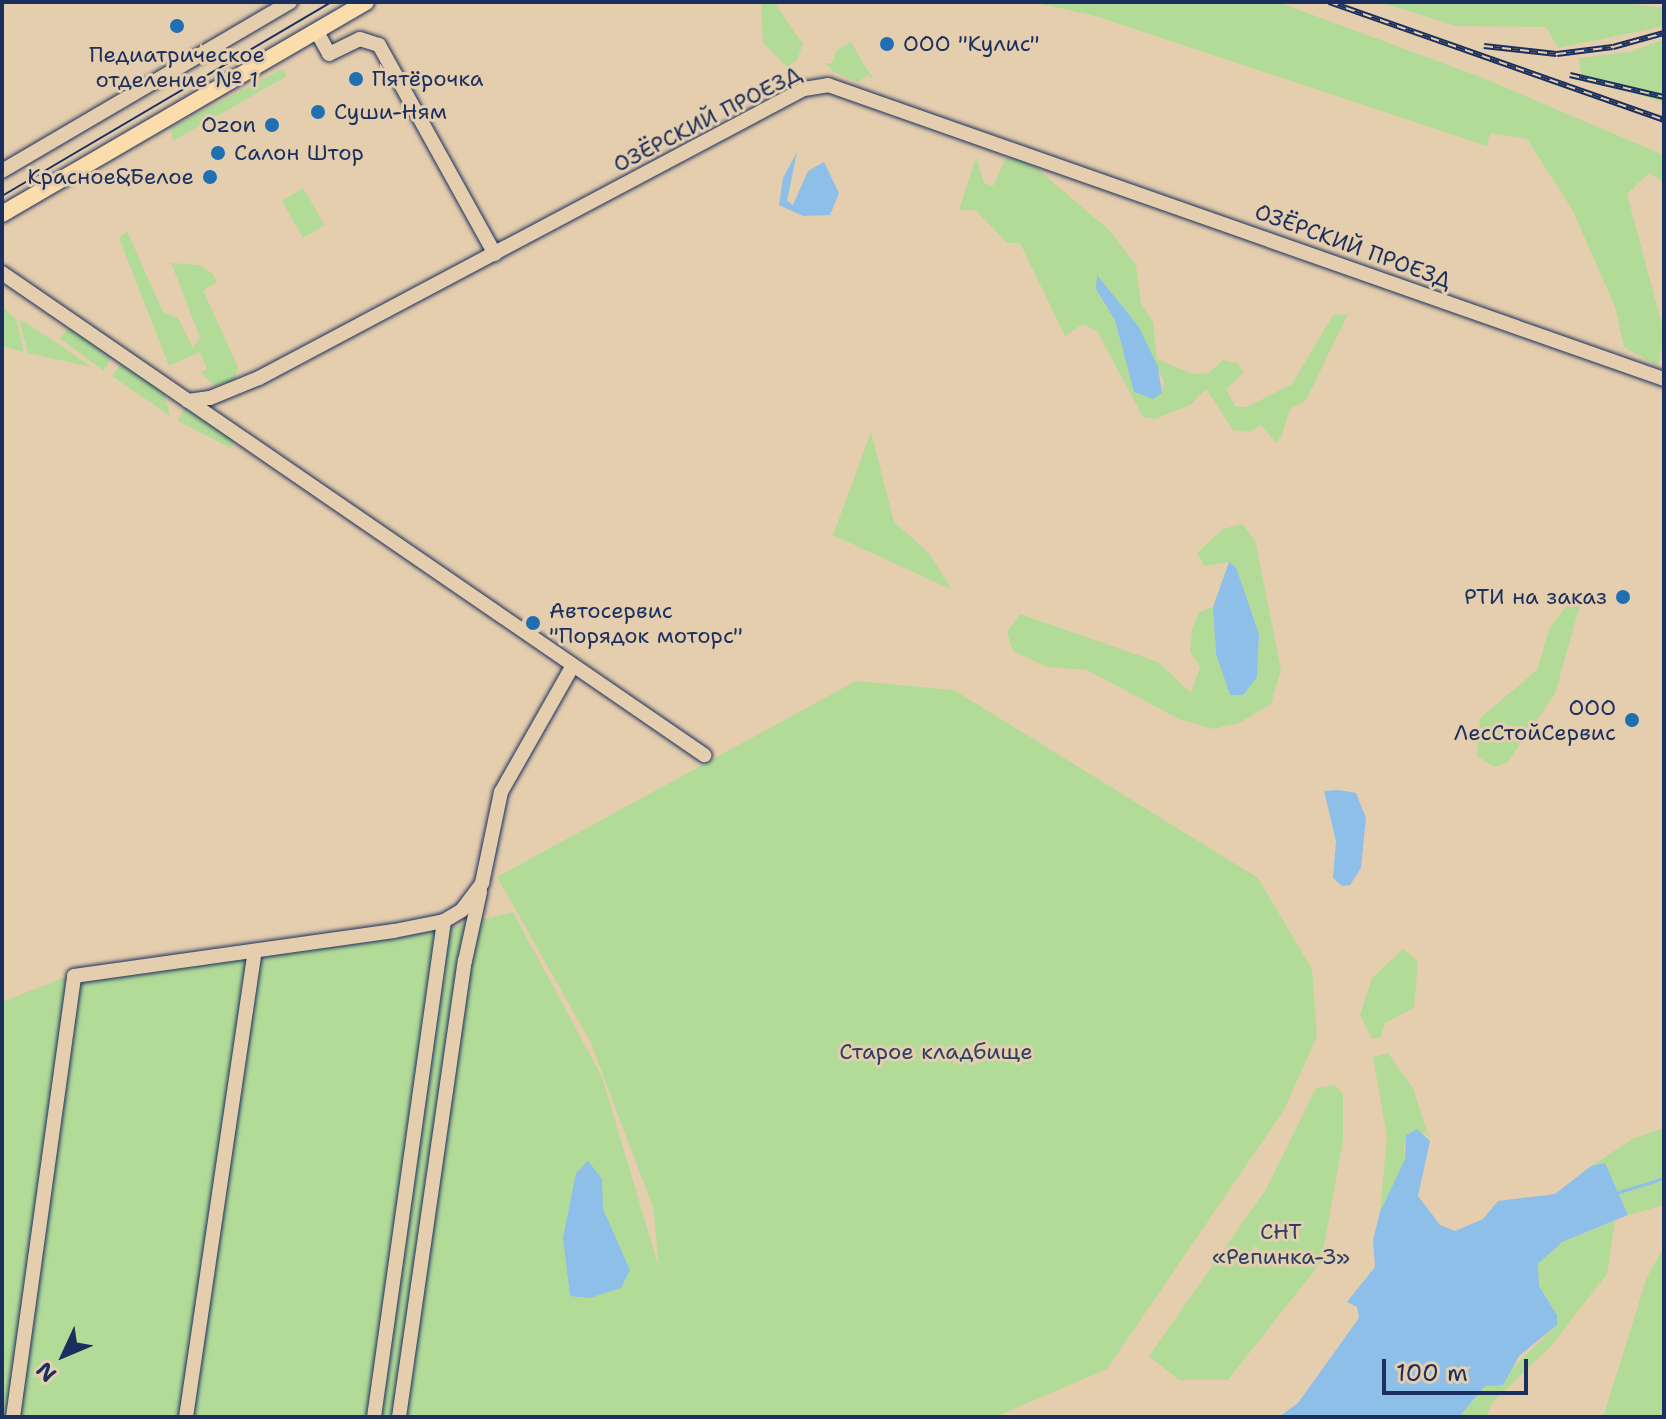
<!DOCTYPE html>
<html>
<head>
<meta charset="utf-8">
<style>
	body { margin:0 }
	#map { position:relative; width:1666px; height:1419px; overflow:hidden; background:#e5ceae; font-family:"Shantell Sans",sans-serif }
	div>[style] { position:absolute }
	.green>* { inset:0; background:#b3db98 }
	.water>* { inset:0; background:#8dbfe9 }
	.stream>* { height:3px; margin:-1.5px; padding:0 1.5px; transform-origin:1.5px; border-radius:1.5px; background:#8dbfe9 }
	.roads { filter:drop-shadow(0 0 2px #1b2f5e) drop-shadow(0 0 2px #1b2f5e) }
	.minor>* { height:14px; margin:-7px; padding:0 7px; transform-origin:7px; border-radius:7px; background:#e5ceae }
	.major>* { height:16px; margin:-8px; padding:0 8px; transform-origin:8px; border-radius:8px; background:#fbddab }
	.tram>* { height:2px; margin:-1px; padding:0 1px; transform-origin:1px; border-radius:1px; background:#1b2f5e }
	.rail>* { height:6px; margin-top:-3px; transform-origin:0; background:repeating-linear-gradient(90deg,#e5ceae 0 9px,#1b2f5e 0 18px); box-sizing:border-box; border-block:2px solid #1b2f5e }
	.dots>* { width:22px; height:22px; translate:-50% -50%; box-sizing:border-box; border:4px solid #e5ceae; border-radius:50% }
	span { translate:-50% -50%; white-space:nowrap; text-align:center; line-height:1.15; -webkit-text-stroke:6px #e5ceae; paint-order:stroke }
	.poi-label { font-size:22px; color:#1b2f5e }
	.left { translate:0 -50%; text-align:left }
	.right { translate:-100% -50%; text-align:right }
	.street-label { font-size:22px; color:#1b2f5e }
	.park-label { font-size:22px; color:#2a4064 }
	.frame { position:absolute; inset:0; border:4px solid #1b2f5e; pointer-events:none }
	.north { position:absolute; left:24px; top:1315px; width:80px; height:80px; -webkit-text-stroke:6px #e5ceae; paint-order:stroke; rotate:226deg; font-size:22px; font-weight:700; line-height:32px; text-align:center; color:#1b2f5e }
	.north::after { content:''; display:block; margin:auto; width:28px; height:36px; background:#1b2f5e; clip-path:polygon(50% 0,100% 100%,50% 72%,0 100%) }
	.scale { position:absolute; left:1382px; top:1359px; width:146px; height:36px; box-sizing:border-box; border:4px solid #1b2f5e; border-top:0; padding-left:10px; font-size:24px; line-height:28px; white-space:nowrap; color:#1b2f5e; -webkit-text-stroke:6px #e5ceae; paint-order:stroke }
</style>
</head>
<body>
<div id="map">
	<div class="green">
		<div style="clip-path:polygon(761px 2px,774px 2px,803px 44px,797px 60px,787px 67px,763px 43px)"></div>
		<div style="clip-path:polygon(1031px 2px,1278px 2px,1483px 78px,1664px 155px,1664px 183px,1649px 173px,1627px 194px,1664px 332px,1658px 366px,1624px 347px,1615px 307px,1573px 211px,1527px 139px,1490px 133px,1487px 146px,1092px 15px)"></div>
		<div style="clip-path:polygon(1379px 2px,1614px 2px,1664px 8px,1664px 26px,1558px 48px,1546px 27px,1457px 26px)"></div>
		<div style="clip-path:polygon(1664px 39px,1664px 103px,1581px 75px,1579px 58px,1630px 52px)"></div>
		<div style="clip-path:polygon(851px 42px,863px 63px,874px 79px,867px 76px,858px 82px,834px 72px,825px 63px,832px 63px,837px 50px)"></div>
		<div style="clip-path:polygon(282px 69px,287px 76px,173px 141px,171px 128px)"></div>
		<div style="clip-path:polygon(evenodd,976px 157px,984px 183px,993px 186px,1006px 158px,1028px 161px,1109px 230px,1136px 265px,1141px 304px,1153px 322px,1157px 359px,1192px 374px,1209px 373px,1223px 360px,1237px 363px,1244px 372px,1226px 389px,1235px 406px,1247px 407px,1292px 384px,1333px 315px,1348px 314px,1306px 400px,1290px 409px,1281px 438px,1276px 442px,1260px 425px,1250px 432px,1233px 430px,1206px 389px,1190px 405px,1155px 419px,1143px 417px,1097px 331px,1083px 324px,1065px 336px,1020px 243px,1007px 243px,975px 210px,959px 210px,976px 157px,1097px 276px,1139px 327px,1164px 382px,1162px 393px,1134px 392px,1121px 336px,1097px 276px)"></div>
		<div style="clip-path:polygon(303px 188px,325px 225px,303px 238px,282px 201px)"></div>
		<div style="clip-path:polygon(127px 231px,163px 312px,178px 318px,193px 348px,200px 337px,171px 263px,200px 265px,212px 273px,217px 282px,203px 290px,238px 367px,235px 380px,215px 386px,200px 372px,207px 369px,200px 352px,169px 366px,119px 238px)"></div>
		<div style="clip-path:polygon(2px 307px,16px 319px,24px 352px,2px 346px)"></div>
		<div style="clip-path:polygon(19px 319px,56px 342px,91px 367px,28px 353px)"></div>
		<div style="clip-path:polygon(71px 326px,107px 353px,110px 360px,104px 371px,59px 338px)"></div>
		<div style="clip-path:polygon(121px 364px,164px 391px,170px 416px,112px 376px)"></div>
		<div style="clip-path:polygon(185px 406px,234px 440px,230px 448px,178px 421px)"></div>
		<div style="clip-path:polygon(871px 432px,894px 522px,929px 553px,952px 590px,833px 535px)"></div>
		<div style="clip-path:polygon(1242px 524px,1255px 540px,1281px 670px,1271px 704px,1239px 723px,1214px 729px,1181px 720px,1087px 670px,1047px 667px,1013px 651px,1007px 632px,1020px 614px,1158px 662px,1191px 693px,1200px 667px,1190px 652px,1192px 630px,1199px 612px,1213px 607px,1216px 654px,1230px 695px,1258px 663px,1259px 634px,1236px 567px,1229px 562px,1204px 566px,1197px 553px,1223px 529px)"></div>
		<div style="clip-path:polygon(1582px 598px,1555px 694px,1507px 763px,1494px 767px,1477px 756px,1480px 718px,1537px 670px,1549px 629px,1567px 605px)"></div>
		<div style="clip-path:polygon(856px 681px,954px 690px,1258px 878px,1312px 969px,1317px 1036px,1284px 1110px,1107px 1369px,995px 1417px,2px 1417px,2px 1002px,68px 976px,442px 930px,513px 912px,602px 1077px,659px 1268px,653px 1207px,590px 1041px,497px 877px)"></div>
		<div style="clip-path:polygon(1403px 949px,1418px 961px,1414px 1008px,1385px 1023px,1381px 1037px,1372px 1039px,1360px 1015px,1372px 978px)"></div>
		<div style="clip-path:polygon(1388px 1053px,1413px 1088px,1430px 1141px,1425px 1132px,1404px 1144px,1405px 1159px,1380px 1212px,1387px 1137px,1373px 1057px)"></div>
		<div style="clip-path:polygon(1335px 1085px,1343px 1094px,1343px 1141px,1321px 1262px,1228px 1380px,1179px 1380px,1149px 1356px,1266px 1189px,1316px 1088px)"></div>
		<div style="clip-path:polygon(1664px 1128px,1664px 1205px,1628px 1215px,1605px 1163px,1591px 1166px,1634px 1138px)"></div>
		<div style="clip-path:polygon(1615px 1221px,1607px 1274px,1551px 1346px,1492px 1403px,1486px 1417px,1459px 1417px,1485px 1386px,1507px 1373px,1557px 1325px,1557px 1315px,1539px 1286px,1538px 1264px,1562px 1242px)"></div>
		<div style="clip-path:polygon(1664px 1247px,1664px 1417px,1603px 1417px,1647px 1277px)"></div>
	</div>
	<div class="water">
		<div style="clip-path:polygon(797px 152px,787px 201px,793px 205px,808px 171px,824px 162px,839px 193px,830px 215px,803px 216px,779px 205px,783px 178px)"></div>
		<div style="clip-path:polygon(1097px 275px,1139px 327px,1158px 367px,1162px 393px,1153px 399px,1134px 392px,1115px 320px,1096px 289px)"></div>
		<div style="clip-path:polygon(1229px 562px,1236px 567px,1259px 634px,1257px 677px,1243px 695px,1230px 695px,1216px 654px,1213px 607px)"></div>
		<div style="clip-path:polygon(1339px 790px,1356px 793px,1366px 818px,1361px 868px,1350px 885px,1342px 886px,1333px 878px,1336px 841px,1324px 791px)"></div>
		<div style="clip-path:polygon(1417px 1129px,1430px 1141px,1418px 1196px,1440px 1225px,1455px 1231px,1483px 1219px,1498px 1201px,1555px 1194px,1591px 1166px,1605px 1163px,1628px 1215px,1562px 1242px,1538px 1264px,1539px 1286px,1557px 1315px,1557px 1325px,1519px 1356px,1503px 1385px,1485px 1386px,1459px 1417px,1279px 1417px,1298px 1403px,1359px 1318px,1357px 1307px,1347px 1302px,1375px 1267px,1373px 1240px,1380px 1212px,1405px 1159px,1406px 1135px)"></div>
		<div style="clip-path:polygon(588px 1161px,602px 1179px,603px 1209px,630px 1270px,621px 1288px,590px 1298px,570px 1296px,563px 1238px,576px 1173px)"></div>
	</div>
	<div class="stream">
		<div style="left:1619px;top:1192px;width:47px;rotate:-17.3deg"></div>
	</div>
	<div class="roads">
		<div class="minor">
			<div style="left:317px;top:32px;width:25px;rotate:61deg"></div>
			<div style="left:329px;top:54px;width:34px;rotate:-26deg"></div>
			<div style="left:360px;top:39px;width:20px;rotate:18deg"></div>
			<div style="left:379px;top:45px;width:239px;rotate:61deg"></div>
			<div style="left:2px;top:171px;width:334px;rotate:-30.4deg"></div>
			<div style="left:2px;top:273px;width:852px;rotate:34.47deg"></div>
			<div style="left:188px;top:401px;width:22px;rotate:-8deg"></div>
			<div style="left:210px;top:398px;width:53px;rotate:-22.2deg"></div>
			<div style="left:259px;top:378px;width:617px;rotate:-27.94deg"></div>
			<div style="left:804px;top:89px;width:24px;rotate:-9deg"></div>
			<div style="left:828px;top:85px;width:886px;rotate:19.38deg"></div>
			<div style="left:13px;top:1417px;width:445px;rotate:-82.1deg"></div>
			<div style="left:74px;top:976px;width:323px;rotate:-8deg"></div>
			<div style="left:394px;top:931px;width:51px;rotate:-11.3deg"></div>
			<div style="left:444px;top:921px;width:21px;rotate:-31deg"></div>
			<div style="left:462px;top:910px;width:34px;rotate:-53deg"></div>
			<div style="left:482px;top:883px;width:93px;rotate:-78.2deg"></div>
			<div style="left:501px;top:792px;width:144px;rotate:-60.4deg"></div>
			<div style="left:186px;top:1417px;width:465px;rotate:-81.6deg"></div>
			<div style="left:374px;top:1417px;width:501px;rotate:-81.97deg"></div>
			<div style="left:399px;top:1417px;width:461px;rotate:-81.8deg"></div>
			<div style="left:465px;top:961px;width:71px;rotate:-77.7deg"></div>
		</div>
		<div class="major">
			<div style="left:2px;top:214px;width:421px;rotate:-30.2deg"></div>
		</div>
	</div>
	<div class="tram">
		<div style="left:2px;top:196px;width:383px;rotate:-30.5deg"></div>
	</div>
	<div class="rail">
		<div style="left:1329px;top:2px;width:355px;rotate:19.4deg"></div>
		<div style="left:1484px;top:46px;width:73px;rotate:6.3deg"></div>
		<div style="left:1557px;top:54px;width:56px;rotate:-7.1deg"></div>
		<div style="left:1613px;top:47px;width:53px;rotate:-15.4deg"></div>
		<div style="left:1570px;top:75px;width:97px;rotate:13.2deg"></div>
	</div>
	<div class="dots">
		<div style="left:177px;top:26px;background:#1f6fb2"></div>
		<div style="left:887px;top:44px;background:#1f6fb2"></div>
		<div style="left:356px;top:79px;background:#1f6fb2"></div>
		<div style="left:318px;top:112px;background:#1f6fb2"></div>
		<div style="left:272px;top:125px;background:#1f6fb2"></div>
		<div style="left:218px;top:153px;background:#1f6fb2"></div>
		<div style="left:210px;top:177px;background:#1f6fb2"></div>
		<div style="left:1623px;top:597px;background:#1f6fb2"></div>
		<div style="left:533px;top:623px;background:#1f6fb2"></div>
		<div style="left:1632px;top:720px;background:#1f6fb2"></div>
	</div>
	<div class="poi-label">
		<span class="left" style="left:903px;top:44px">ООО "Кулис"</span>
		<span style="left:177px;top:67px">Педиатрическое<br>отделение № 1</span>
		<span class="left" style="left:372px;top:79px">Пятёрочка</span>
		<span class="left" style="left:334px;top:112px">Суши-Ням</span>
		<span class="right" style="left:256px;top:125px">Ozon</span>
		<span class="left" style="left:234px;top:153px">Салон Штор</span>
		<span class="right" style="left:194px;top:177px">Красное&amp;Белое</span>
		<span class="right" style="left:1607px;top:597px">РТИ на заказ</span>
		<span class="left" style="left:549px;top:623px">Автосервис<br>"Порядок моторс"</span>
		<span class="right" style="left:1616px;top:720px">ООО<br>ЛесСтойСервис</span>
	</div>
	<div class="street-label">
		<span style="left:707px;top:119px;rotate:-27deg">ОЗЁРСКИЙ ПРОЕЗД</span>
		<span style="left:1353px;top:246px;rotate:20deg">ОЗЁРСКИЙ ПРОЕЗД</span>
	</div>
	<div class="park-label">
		<span style="left:936px;top:1052px">Старое кладбище</span>
		<span style="left:1281px;top:1244px">СНТ<br>«Репинка-3»</span>
	</div>
	<div class="frame"></div>
	<div class="north">N</div>
	<div class="scale">100 m</div>
</div>
</body>
</html>
